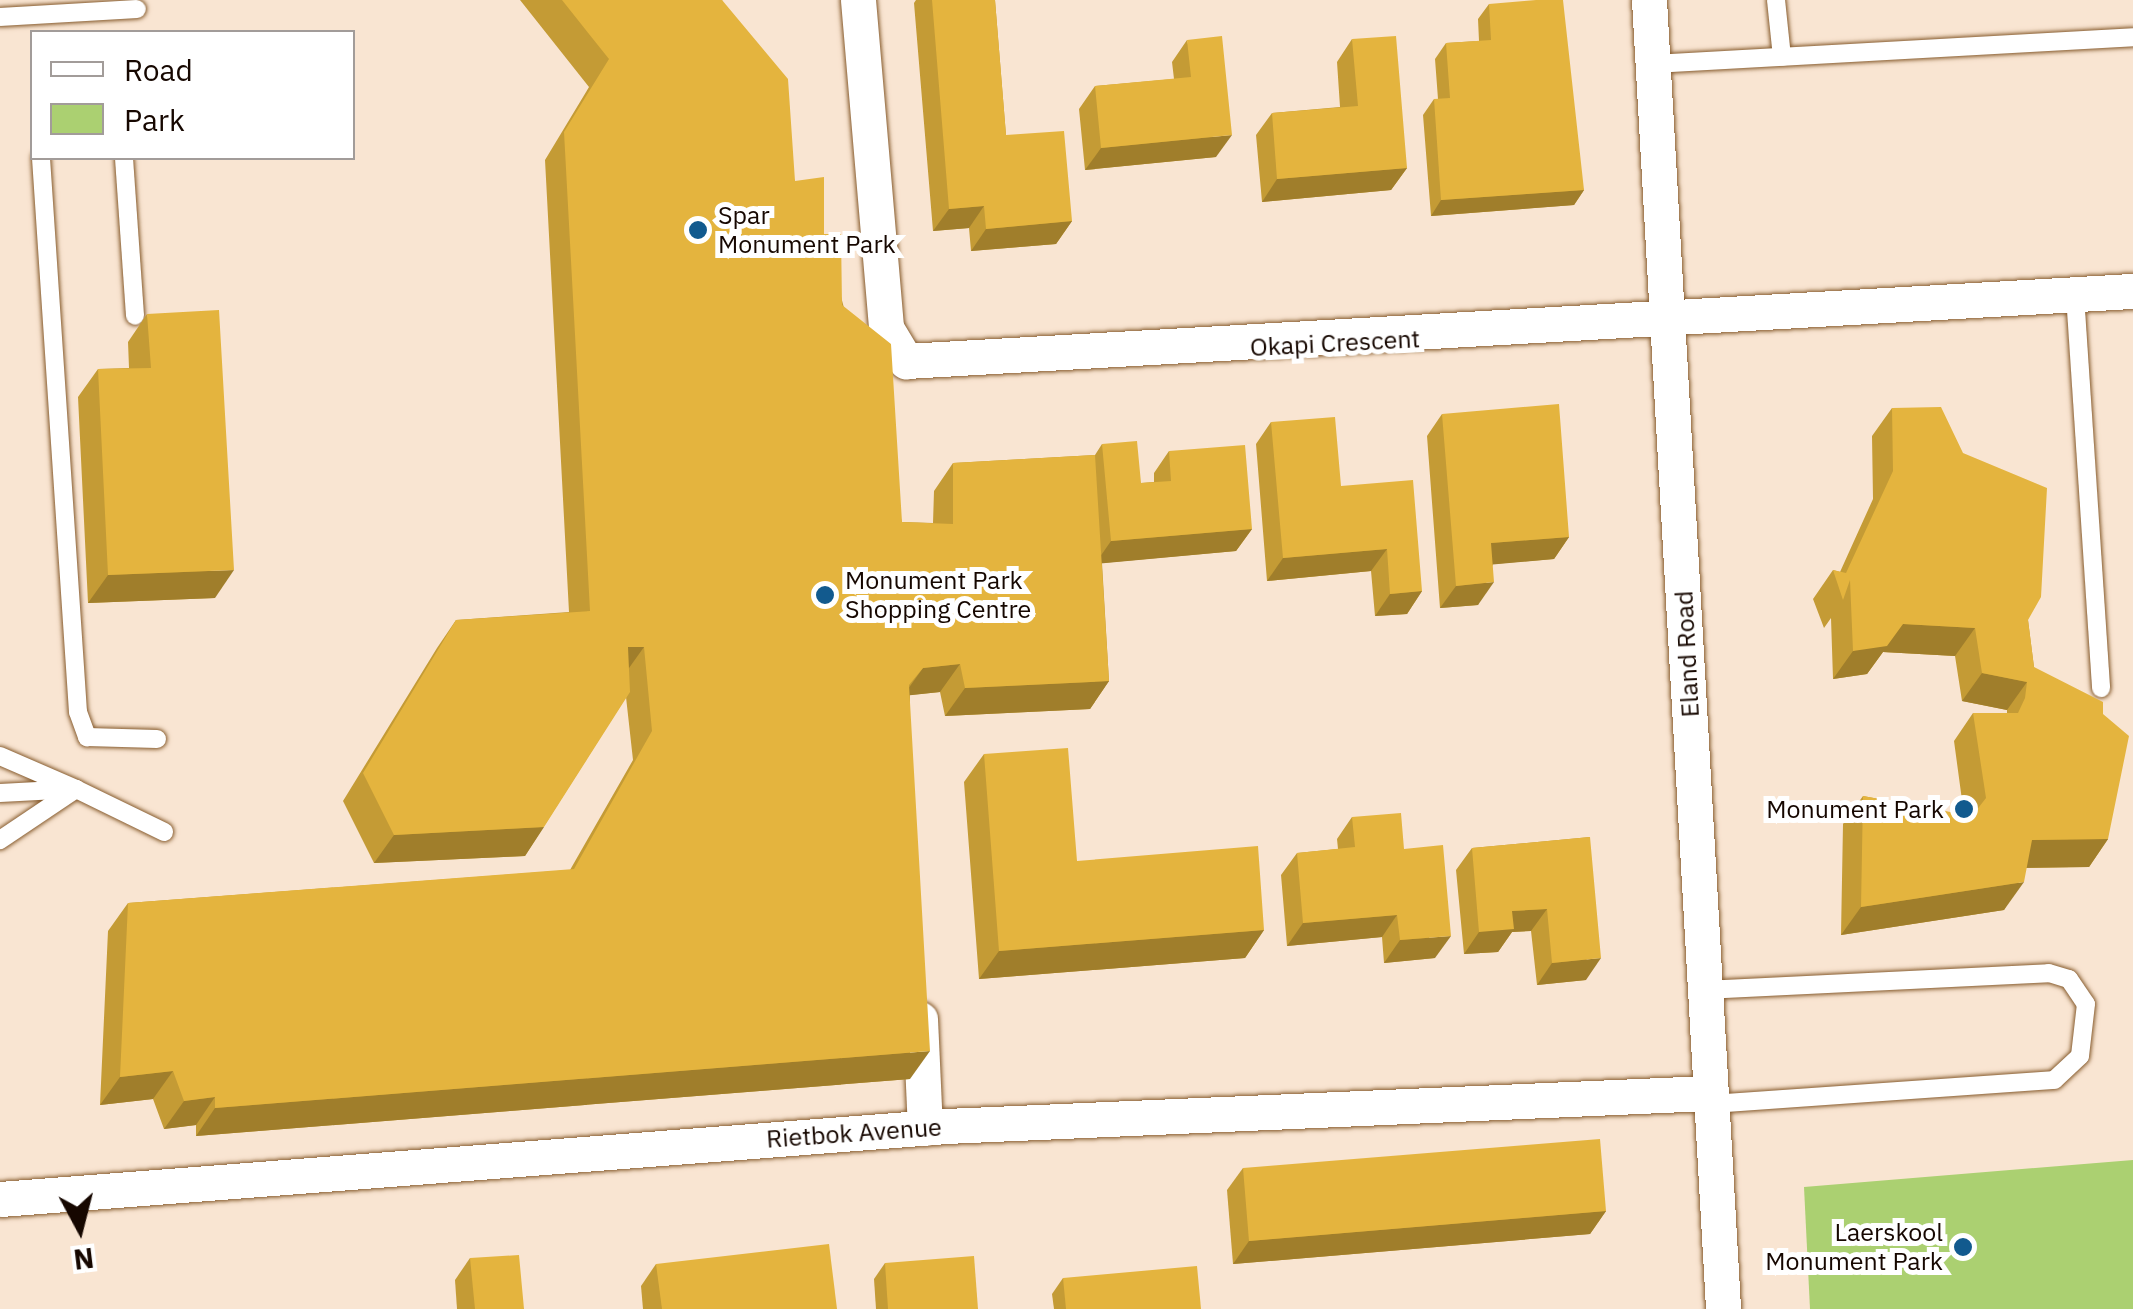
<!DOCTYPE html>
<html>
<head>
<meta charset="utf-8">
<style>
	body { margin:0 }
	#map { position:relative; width:2133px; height:1309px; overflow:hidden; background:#f9e5d2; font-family:"IBM Plex Sans",sans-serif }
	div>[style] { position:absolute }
	.green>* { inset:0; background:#abd071 }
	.roads { filter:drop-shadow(0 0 2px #875c2e) drop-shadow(0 0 2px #875c2e) }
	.lane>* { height:18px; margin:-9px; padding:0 9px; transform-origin:9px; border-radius:9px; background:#fff }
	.street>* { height:35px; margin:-17.5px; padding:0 17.5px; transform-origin:17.5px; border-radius:17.5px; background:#fff }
	.wall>* { inset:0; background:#c49b35 }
	.shaded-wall>* { inset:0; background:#a07e2b }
	.building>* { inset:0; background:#e4b43e }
	.dots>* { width:28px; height:28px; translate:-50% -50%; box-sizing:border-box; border:5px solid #fff; border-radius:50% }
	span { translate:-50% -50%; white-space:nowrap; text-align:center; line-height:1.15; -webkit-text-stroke:10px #fff; paint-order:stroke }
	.poi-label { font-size:25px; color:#160700 }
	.left { translate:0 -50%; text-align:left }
	.right { translate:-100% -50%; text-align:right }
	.street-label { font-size:25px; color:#160700 }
	.legend { position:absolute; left:30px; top:30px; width:325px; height:130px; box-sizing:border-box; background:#fff; border:2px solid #a29c99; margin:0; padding:12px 18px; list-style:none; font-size:30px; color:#160700 }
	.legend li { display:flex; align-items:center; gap:20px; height:50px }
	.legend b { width:50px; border:2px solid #a29c99 }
	.north { position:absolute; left:30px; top:1179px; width:100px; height:100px; -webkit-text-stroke:8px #fff; paint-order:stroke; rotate:173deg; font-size:28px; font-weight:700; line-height:40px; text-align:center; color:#160700 }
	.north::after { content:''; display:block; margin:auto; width:35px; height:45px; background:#160700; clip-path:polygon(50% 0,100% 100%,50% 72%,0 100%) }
</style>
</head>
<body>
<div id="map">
	<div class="green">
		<div style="clip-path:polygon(2133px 1160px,2133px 1309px,1810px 1309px,1804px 1187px)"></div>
	</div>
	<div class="roads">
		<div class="lane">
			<div style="left:1776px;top:0;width:57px;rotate:84deg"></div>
			<div style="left:0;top:17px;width:137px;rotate:-3.3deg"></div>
			<div style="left:1653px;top:64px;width:481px;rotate:-3.2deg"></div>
			<div style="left:41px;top:158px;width:555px;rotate:86.18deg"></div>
			<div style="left:78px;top:712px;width:27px;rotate:70deg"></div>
			<div style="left:87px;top:737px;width:70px;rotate:1.6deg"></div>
			<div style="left:124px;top:158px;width:158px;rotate:86deg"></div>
			<div style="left:2075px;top:295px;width:394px;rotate:86.2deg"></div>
			<div style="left:0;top:756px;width:83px;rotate:23.5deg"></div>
			<div style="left:76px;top:789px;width:92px;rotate:146.1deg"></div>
			<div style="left:0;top:793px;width:76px;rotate:-3deg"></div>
			<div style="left:76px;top:789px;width:98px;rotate:26deg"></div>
			<div style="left:1704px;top:990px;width:345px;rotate:-2.8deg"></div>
			<div style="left:2049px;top:973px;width:21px;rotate:17deg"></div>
			<div style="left:2069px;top:979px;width:30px;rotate:56deg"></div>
			<div style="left:2086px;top:1004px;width:52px;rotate:96.6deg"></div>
			<div style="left:2080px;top:1056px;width:35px;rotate:137deg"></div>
			<div style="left:2054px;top:1080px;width:345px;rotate:176deg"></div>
		</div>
		<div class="street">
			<div style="left:858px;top:0;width:329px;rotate:85.1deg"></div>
			<div style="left:886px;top:328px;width:39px;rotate:59deg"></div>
			<div style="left:906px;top:361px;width:1229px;rotate:-3.27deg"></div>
			<div style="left:1649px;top:0;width:1311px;rotate:86.76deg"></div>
			<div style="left:920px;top:1019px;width:109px;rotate:87.4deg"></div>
			<div style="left:0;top:1199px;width:949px;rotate:-4.41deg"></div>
			<div style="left:946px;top:1126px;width:764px;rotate:-2.48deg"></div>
		</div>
	</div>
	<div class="wall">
		<div style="clip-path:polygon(520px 0,722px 0,795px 181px,824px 234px,902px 522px,933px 523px,934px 491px,953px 463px,1095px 455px,1102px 444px,1141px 483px,1154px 482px,1154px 473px,1169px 451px,1252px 529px,1236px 551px,1102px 563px,1109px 681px,1090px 709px,945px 716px,940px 692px,910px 695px,910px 1079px,196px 1136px,196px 1125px,164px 1129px,153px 1099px,100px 1105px,108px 931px,128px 903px,570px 870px,633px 760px,626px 697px,525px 856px,374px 863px,343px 801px,437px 648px,456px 620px,569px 612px,545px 160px,589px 87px)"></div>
		<div style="clip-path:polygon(916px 0,995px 0,1006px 135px,1072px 221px,1056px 244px,971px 251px,969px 228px,933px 231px,914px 3px)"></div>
		<div style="clip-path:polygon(1489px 4px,1584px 190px,1574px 205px,1431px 216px,1423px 115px,1434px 99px,1438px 99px,1435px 59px,1446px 43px,1479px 41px,1478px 19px)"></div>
		<div style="clip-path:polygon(1352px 39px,1407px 168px,1391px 190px,1262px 202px,1256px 135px,1272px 113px,1340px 107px,1337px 62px)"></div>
		<div style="clip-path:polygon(1187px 40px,1216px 157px,1085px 170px,1079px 109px,1095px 86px,1174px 79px,1172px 62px)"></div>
		<div style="clip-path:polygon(147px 314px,215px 598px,88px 603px,78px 397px,98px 369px,129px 368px,128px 342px)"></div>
		<div style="clip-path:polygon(1892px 408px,2028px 620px,2034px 667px,2108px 839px,2089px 867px,2026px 868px,2004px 910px,1841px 935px,1843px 824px,1863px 796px,1964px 815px,1954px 741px,1973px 713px,2007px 713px,2007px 710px,1962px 701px,1955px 656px,1883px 652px,1867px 674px,1833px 679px,1831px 618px,1824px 628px,1813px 599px,1833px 570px,1840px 572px,1873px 499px,1872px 436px)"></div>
		<div style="clip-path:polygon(1442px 414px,1569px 537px,1554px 559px,1493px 564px,1478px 605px,1440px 608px,1427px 436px)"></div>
		<div style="clip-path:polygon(1271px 422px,1341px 486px,1422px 591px,1407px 614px,1375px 616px,1371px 571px,1267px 581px,1256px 444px)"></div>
		<div style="clip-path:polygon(984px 754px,1077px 861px,1264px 930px,1245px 958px,979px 979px,964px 782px)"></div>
		<div style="clip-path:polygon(1352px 817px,1404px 849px,1435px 958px,1384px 963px,1382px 937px,1287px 946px,1281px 875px,1297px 853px,1338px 849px,1337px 839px)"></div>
		<div style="clip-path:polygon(1590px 837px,1586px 980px,1537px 985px,1531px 931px,1512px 932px,1498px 952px,1464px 954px,1456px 870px,1472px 848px)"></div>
		<div style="clip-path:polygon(1243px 1168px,1606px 1211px,1590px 1234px,1233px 1264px,1227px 1190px)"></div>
		<div style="clip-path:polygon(470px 1258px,524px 1309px,457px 1309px,455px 1280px)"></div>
		<div style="clip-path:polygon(885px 1263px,978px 1309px,876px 1309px,874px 1279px)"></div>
		<div style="clip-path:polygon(656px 1264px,837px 1309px,643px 1309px,641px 1286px)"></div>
		<div style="clip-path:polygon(1063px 1278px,1201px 1309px,1054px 1309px,1052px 1294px)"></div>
	</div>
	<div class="shaded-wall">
		<div style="clip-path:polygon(1232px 135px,1216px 157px,1085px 170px,1101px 148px)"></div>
		<div style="clip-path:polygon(1407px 168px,1391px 190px,1262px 202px,1277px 179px)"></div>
		<div style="clip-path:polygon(1584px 190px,1574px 205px,1431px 216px,1441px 200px)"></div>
		<div style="clip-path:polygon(984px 206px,969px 228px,933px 231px,949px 209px)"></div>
		<div style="clip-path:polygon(1072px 221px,1056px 244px,971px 251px,986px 229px)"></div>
		<div style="clip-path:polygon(1252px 529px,1236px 551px,1095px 564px,1111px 541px)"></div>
		<div style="clip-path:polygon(1569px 537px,1554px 559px,1476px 566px,1491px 543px)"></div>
		<div style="clip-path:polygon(1387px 549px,1371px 571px,1267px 581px,1283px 558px)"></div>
		<div style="clip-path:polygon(234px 570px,215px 598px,88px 603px,108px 575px)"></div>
		<div style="clip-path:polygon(1494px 582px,1478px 605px,1440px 608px,1456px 586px)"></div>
		<div style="clip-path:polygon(1422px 591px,1407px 614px,1375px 616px,1390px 594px)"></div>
		<div style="clip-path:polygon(1903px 624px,1975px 628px,1955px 656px,1883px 652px,1867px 674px,1833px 679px,1853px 651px)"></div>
		<div style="clip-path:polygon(628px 647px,644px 647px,624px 675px)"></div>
		<div style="clip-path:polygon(960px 664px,940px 692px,903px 696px,890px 714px,923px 668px)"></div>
		<div style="clip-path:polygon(1982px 673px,2027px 682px,2007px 710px,1962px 701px)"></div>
		<div style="clip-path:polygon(1109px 681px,1090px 709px,945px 716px,965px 688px)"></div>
		<div style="clip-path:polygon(544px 827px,525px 856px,374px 863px,394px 835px)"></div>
		<div style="clip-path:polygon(2108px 839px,2089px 867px,2012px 868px,2032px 840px)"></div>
		<div style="clip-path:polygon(2024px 882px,2004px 910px,1841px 935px,1861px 907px)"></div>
		<div style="clip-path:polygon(1547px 909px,1531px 931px,1512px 932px,1498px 952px,1464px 954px,1479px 932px,1512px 911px)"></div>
		<div style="clip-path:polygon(1397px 915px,1382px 937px,1287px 946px,1303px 923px)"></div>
		<div style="clip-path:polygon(1264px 930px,1245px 958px,979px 979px,999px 951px)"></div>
		<div style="clip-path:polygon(1451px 936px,1435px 958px,1384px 963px,1400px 940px)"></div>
		<div style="clip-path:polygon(1601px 958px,1586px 980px,1537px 985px,1552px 963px)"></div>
		<div style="clip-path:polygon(930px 1051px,910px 1079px,196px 1136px,215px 1108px)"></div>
		<div style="clip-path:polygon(173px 1071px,153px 1099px,100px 1105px,120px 1077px)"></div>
		<div style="clip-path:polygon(215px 1097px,196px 1125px,164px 1129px,184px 1101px)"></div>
		<div style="clip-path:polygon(1606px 1211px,1590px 1234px,1233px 1264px,1249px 1241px)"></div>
	</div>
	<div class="building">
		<div style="clip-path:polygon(562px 0,722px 0,788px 79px,795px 181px,824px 177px,824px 234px,841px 234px,842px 305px,891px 344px,902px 522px,953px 524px,953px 463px,1095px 455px,1109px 681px,965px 688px,960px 664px,923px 668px,909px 685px,930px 1051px,215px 1108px,215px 1097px,184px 1101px,173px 1071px,120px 1077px,128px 903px,574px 869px,652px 731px,644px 647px,628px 647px,630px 692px,544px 827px,394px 835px,363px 773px,456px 620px,590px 611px,564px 132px,609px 59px)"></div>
		<div style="clip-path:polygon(932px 0,995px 0,1006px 135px,1064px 131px,1072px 221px,986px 229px,984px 206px,949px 209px)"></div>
		<div style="clip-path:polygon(1536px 0,1563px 0,1584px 190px,1441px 200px,1434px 99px,1450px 98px,1446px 43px,1491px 40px,1489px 4px)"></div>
		<div style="clip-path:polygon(1222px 36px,1232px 135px,1101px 148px,1095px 86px,1191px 77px,1187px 40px)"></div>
		<div style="clip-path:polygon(1396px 36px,1407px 168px,1277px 179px,1272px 113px,1358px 106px,1352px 39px)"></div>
		<div style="clip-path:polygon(219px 310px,234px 570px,108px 575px,98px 369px,151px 368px,147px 314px)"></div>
		<div style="clip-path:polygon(1559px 404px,1569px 537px,1491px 543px,1494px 582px,1456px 586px,1442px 414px)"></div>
		<div style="clip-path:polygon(1941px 407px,1963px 453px,2047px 488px,2041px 597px,2028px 620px,2034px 667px,2103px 702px,2103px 714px,2129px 736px,2108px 839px,2032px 840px,2024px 882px,1861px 907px,1863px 796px,1972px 816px,1986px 798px,1973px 713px,2018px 713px,2025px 698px,2027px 682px,1982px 673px,1975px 628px,1903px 624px,1887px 646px,1853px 651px,1850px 580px,1843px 600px,1833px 570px,1846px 573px,1893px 471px,1892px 408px)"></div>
		<div style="clip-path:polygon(1335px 417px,1341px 486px,1413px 480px,1422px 591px,1390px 594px,1387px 549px,1283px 558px,1271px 422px)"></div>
		<div style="clip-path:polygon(1137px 441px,1141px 483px,1171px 481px,1169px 451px,1245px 445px,1252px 529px,1111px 541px,1102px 444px)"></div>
		<div style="clip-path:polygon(1068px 748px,1077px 861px,1258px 846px,1264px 930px,999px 951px,984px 754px)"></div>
		<div style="clip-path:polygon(1401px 813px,1404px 849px,1443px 845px,1451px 936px,1400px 940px,1397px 915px,1303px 923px,1297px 853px,1355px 847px,1352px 817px)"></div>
		<div style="clip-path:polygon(1590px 837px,1601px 958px,1552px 963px,1547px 909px,1512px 911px,1514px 929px,1479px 932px,1472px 848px)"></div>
		<div style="clip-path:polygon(1600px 1139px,1606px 1211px,1249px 1241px,1243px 1168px)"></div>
		<div style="clip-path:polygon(829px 1244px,837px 1309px,662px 1309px,656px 1264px)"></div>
		<div style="clip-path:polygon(519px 1255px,524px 1309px,475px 1309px,470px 1258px)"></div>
		<div style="clip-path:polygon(974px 1256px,978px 1309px,888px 1309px,885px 1263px)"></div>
		<div style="clip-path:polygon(1197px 1266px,1201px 1309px,1066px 1309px,1063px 1278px)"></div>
	</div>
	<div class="dots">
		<div style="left:698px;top:230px;background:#125a8e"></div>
		<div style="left:825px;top:595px;background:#125a8e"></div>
		<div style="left:1964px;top:809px;background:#125a8e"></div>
		<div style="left:1963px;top:1247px;background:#125a8e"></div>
	</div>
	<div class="poi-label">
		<span class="left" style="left:718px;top:230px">Spar<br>Monument Park</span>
		<span class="left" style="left:845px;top:595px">Monument Park<br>Shopping Centre</span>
		<span class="right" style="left:1944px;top:809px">Monument Park</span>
		<span class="right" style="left:1943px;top:1247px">Laerskool<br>Monument Park</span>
	</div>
	<div class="street-label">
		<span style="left:1335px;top:343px;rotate:-3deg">Okapi Crescent</span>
		<span style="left:1687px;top:654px;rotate:-93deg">Eland Road</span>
		<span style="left:854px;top:1133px;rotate:-4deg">Rietbok Avenue</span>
	</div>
	<ul class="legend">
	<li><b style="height:12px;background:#fff"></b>Road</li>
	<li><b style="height:28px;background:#abd071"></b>Park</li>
	</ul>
	<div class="north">N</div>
</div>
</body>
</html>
